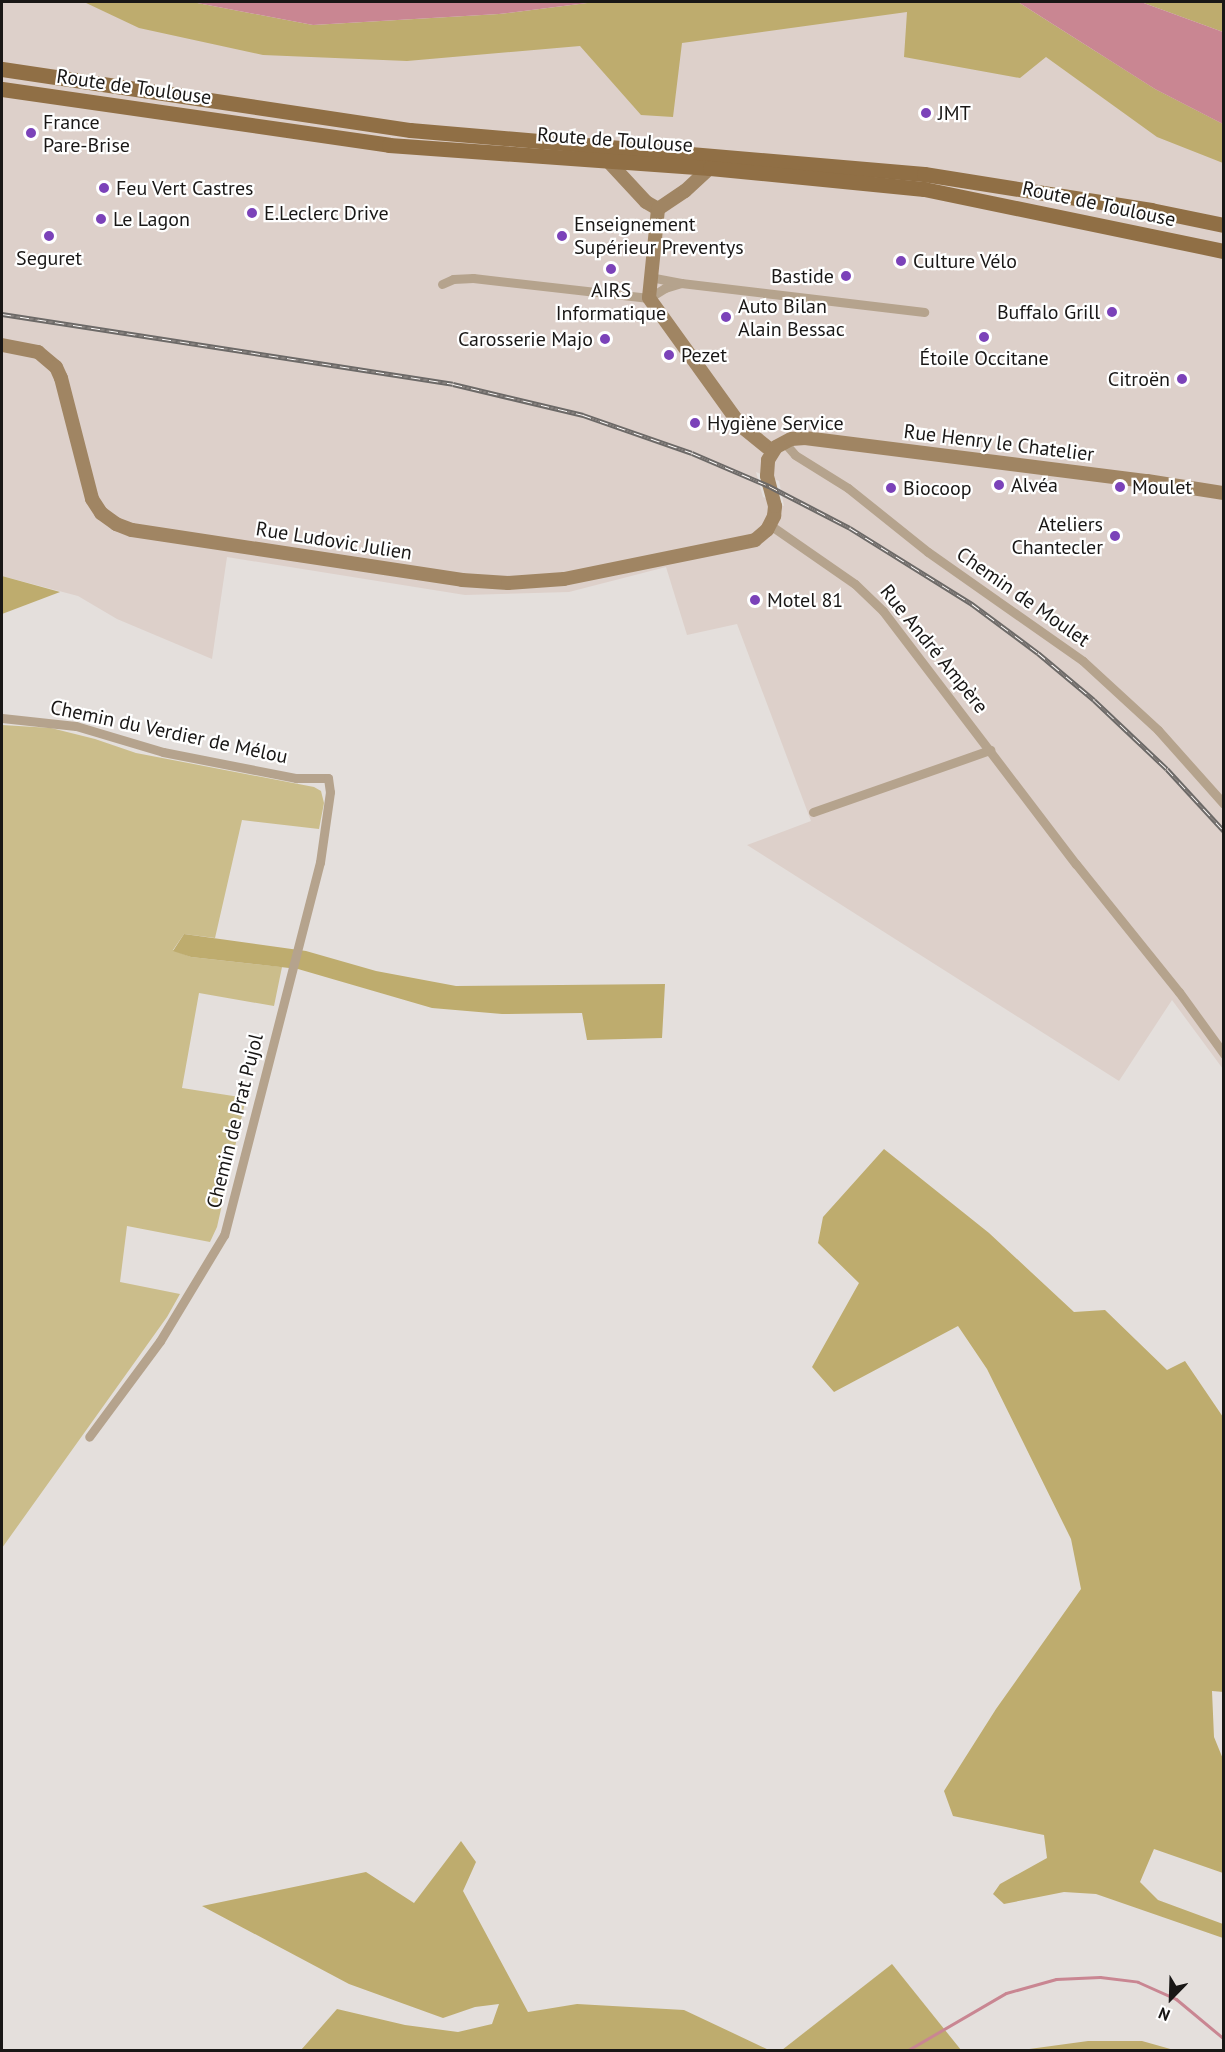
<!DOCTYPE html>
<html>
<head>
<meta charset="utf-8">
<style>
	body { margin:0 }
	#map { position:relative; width:1225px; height:2052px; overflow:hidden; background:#e4dfdc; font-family:"PT Sans",sans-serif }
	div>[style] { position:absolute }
	.built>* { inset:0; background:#ddd0ca }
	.green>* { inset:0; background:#cbbd8b }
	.forest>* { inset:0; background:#beac6e }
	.water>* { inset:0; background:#c98692 }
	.stream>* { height:3px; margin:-1.5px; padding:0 1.5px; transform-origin:1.5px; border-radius:1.5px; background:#c98692 }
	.minor>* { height:9px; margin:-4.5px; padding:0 4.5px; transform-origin:4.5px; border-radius:4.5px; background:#b5a38d }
	.secondary>* { height:14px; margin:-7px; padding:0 7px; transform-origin:7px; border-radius:7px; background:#a08563 }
	.primary>* { height:15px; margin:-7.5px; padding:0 7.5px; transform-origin:7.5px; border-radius:7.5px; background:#906f45 }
	.rail>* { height:5px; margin-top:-2.5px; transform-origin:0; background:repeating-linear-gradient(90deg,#fff 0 9px,#6c6967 0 18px); box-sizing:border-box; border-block:2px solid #6c6967 }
	.dots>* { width:16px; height:16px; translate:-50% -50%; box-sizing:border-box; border:3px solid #fff; border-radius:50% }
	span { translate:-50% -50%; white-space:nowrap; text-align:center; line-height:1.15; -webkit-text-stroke:4.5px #fff; paint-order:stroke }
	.street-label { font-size:20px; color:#191716 }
	.poi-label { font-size:20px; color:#191716 }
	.left { translate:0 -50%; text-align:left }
	.right { translate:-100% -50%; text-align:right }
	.frame { position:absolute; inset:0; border:3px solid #191716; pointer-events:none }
	.north { position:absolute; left:1141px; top:1968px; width:60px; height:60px; -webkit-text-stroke:4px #fff; paint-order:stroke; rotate:203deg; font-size:16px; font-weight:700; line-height:24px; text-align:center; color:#191716 }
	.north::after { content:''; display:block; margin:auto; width:21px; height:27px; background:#191716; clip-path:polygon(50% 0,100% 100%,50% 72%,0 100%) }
</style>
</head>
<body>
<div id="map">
	<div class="built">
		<div style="clip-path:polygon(evenodd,2px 2px,151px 2px,317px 46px,994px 2px,1223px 115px,1223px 1069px,1172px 1000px,1119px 1081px,747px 845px,811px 821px,737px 624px,687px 635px,666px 567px,569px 592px,465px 595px,227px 557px,212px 659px,117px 619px,78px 596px,2px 576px,2px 2px,756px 472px,779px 481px,784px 506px,763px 497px,756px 472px)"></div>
	</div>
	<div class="green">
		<div style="clip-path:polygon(2px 725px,51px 728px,95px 739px,136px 753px,314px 787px,321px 791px,324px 803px,319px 829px,242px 820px,215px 938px,184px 934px,173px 950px,191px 957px,282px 967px,274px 1006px,199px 993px,182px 1088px,246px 1098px,217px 1227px,210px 1242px,127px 1226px,120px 1282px,180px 1294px,167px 1317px,2px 1548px)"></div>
	</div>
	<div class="forest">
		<div style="clip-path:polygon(84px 2px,192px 2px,313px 25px,499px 14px,595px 2px,1018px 2px,1155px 89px,1223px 124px,1223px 163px,1157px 137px,1046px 57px,1020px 78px,904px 57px,907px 12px,682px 43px,673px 117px,641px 115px,580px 46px,407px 61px,263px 55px,139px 28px)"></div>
		<div style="clip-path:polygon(1141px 2px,1223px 2px,1223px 32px)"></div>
		<div style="clip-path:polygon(2px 576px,60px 592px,2px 614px)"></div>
		<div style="clip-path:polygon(184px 934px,306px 951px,376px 971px,456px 986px,665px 984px,662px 1038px,587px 1040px,582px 1013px,502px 1014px,432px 1008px,298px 969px,191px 957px,173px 951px)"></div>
		<div style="clip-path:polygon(884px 1149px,989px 1233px,1074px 1312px,1105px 1310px,1167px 1370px,1185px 1361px,1223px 1417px,1224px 1692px,1212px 1691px,1214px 1737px,1223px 1759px,1223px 1873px,1154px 1849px,1140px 1882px,1158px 1900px,1223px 1924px,1223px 1938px,1096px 1894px,1064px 1892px,1004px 1904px,993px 1894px,1000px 1884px,1047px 1858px,1044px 1835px,953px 1816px,944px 1791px,996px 1709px,1081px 1589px,1071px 1539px,987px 1369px,958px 1326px,834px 1392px,812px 1367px,859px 1283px,818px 1243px,823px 1217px)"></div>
		<div style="clip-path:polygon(461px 1841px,476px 1862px,463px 1891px,528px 2012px,577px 2004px,684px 2010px,769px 2050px,301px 2050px,337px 2009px,405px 2025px,458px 2032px,492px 2024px,499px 2004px,475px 2007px,443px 2018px,349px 1984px,202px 1906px,366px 1872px,414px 1903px)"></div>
		<div style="clip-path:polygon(892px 1964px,961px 2050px,782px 2050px)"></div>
		<div style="clip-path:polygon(1088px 2041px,1142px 2041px,1174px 2050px,1022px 2050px)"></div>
	</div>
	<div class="water">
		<div style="clip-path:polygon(192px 2px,595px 2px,499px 14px,313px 25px)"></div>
		<div style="clip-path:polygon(1018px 2px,1141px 2px,1223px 32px,1223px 124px,1155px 89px)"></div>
	</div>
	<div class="stream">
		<div style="left:908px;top:2050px;width:113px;rotate:-30.2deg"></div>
		<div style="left:1006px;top:1993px;width:52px;rotate:-15.6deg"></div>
		<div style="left:1056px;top:1979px;width:44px;rotate:-2.6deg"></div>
		<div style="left:1100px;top:1977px;width:38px;rotate:7deg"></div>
		<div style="left:1138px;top:1982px;width:42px;rotate:24.1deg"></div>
		<div style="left:1176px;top:1999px;width:62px;rotate:39.8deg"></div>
	</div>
	<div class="minor">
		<div style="left:681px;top:283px;width:245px;rotate:6.8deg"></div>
		<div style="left:442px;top:284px;width:12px;rotate:-24deg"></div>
		<div style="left:453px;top:279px;width:20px;rotate:-3deg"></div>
		<div style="left:473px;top:278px;width:177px;rotate:6.5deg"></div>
		<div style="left:649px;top:298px;width:19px;rotate:-32deg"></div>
		<div style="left:665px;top:288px;width:17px;rotate:-17deg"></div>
		<div style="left:681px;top:283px;width:31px;rotate:-169deg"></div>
		<div style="left:783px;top:441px;width:18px;rotate:49deg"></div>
		<div style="left:795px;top:455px;width:62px;rotate:31.9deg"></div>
		<div style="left:848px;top:488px;width:102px;rotate:38.7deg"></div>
		<div style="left:928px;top:552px;width:189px;rotate:35.1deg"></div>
		<div style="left:1083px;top:661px;width:102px;rotate:42.6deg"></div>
		<div style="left:1158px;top:730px;width:99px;rotate:48.3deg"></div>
		<div style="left:770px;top:525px;width:103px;rotate:34.8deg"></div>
		<div style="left:855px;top:584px;width:39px;rotate:44deg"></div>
		<div style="left:883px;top:611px;width:318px;rotate:52.7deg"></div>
		<div style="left:1076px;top:864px;width:164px;rotate:51.2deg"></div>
		<div style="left:1179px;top:992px;width:77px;rotate:54deg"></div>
		<div style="left:2px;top:718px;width:74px;rotate:6.2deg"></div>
		<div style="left:76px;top:726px;width:91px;rotate:16.6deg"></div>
		<div style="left:163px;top:752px;width:136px;rotate:11.1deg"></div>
		<div style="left:296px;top:778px;width:32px"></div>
		<div style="left:328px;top:778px;width:14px;rotate:82deg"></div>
		<div style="left:330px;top:792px;width:71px;rotate:98.1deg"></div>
		<div style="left:320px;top:862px;width:385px;rotate:104.4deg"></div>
		<div style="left:224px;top:1235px;width:124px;rotate:121.1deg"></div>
		<div style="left:160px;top:1341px;width:119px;rotate:126.5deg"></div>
		<div style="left:813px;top:812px;width:188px;rotate:-19.3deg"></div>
	</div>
	<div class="secondary">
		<div style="left:608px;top:161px;width:56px;rotate:47.2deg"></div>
		<div style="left:646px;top:202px;width:14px;rotate:30deg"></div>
		<div style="left:658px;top:209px;width:89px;rotate:95.8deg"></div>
		<div style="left:649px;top:298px;width:158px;rotate:54.3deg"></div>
		<div style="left:741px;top:426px;width:40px;rotate:39deg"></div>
		<div style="left:658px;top:209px;width:32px;rotate:-34deg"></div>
		<div style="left:685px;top:191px;width:34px;rotate:-43deg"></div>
		<div style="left:2px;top:345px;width:37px;rotate:11deg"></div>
		<div style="left:38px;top:352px;width:23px;rotate:40deg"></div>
		<div style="left:56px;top:367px;width:12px;rotate:66deg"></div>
		<div style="left:61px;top:378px;width:125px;rotate:75.6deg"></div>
		<div style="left:92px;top:499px;width:17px;rotate:57deg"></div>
		<div style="left:101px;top:513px;width:19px;rotate:36deg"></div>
		<div style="left:116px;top:524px;width:17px;rotate:21deg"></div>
		<div style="left:132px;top:530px;width:334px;rotate:8.6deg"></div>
		<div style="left:462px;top:580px;width:46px;rotate:3.7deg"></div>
		<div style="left:508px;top:583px;width:56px;rotate:-4.1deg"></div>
		<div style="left:564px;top:579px;width:195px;rotate:-11.5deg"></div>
		<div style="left:755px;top:540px;width:16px;rotate:-40deg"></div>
		<div style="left:767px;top:530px;width:16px;rotate:-63deg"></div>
		<div style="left:774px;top:516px;width:10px;rotate:-84deg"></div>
		<div style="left:775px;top:506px;width:31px;rotate:-105deg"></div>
		<div style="left:767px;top:476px;width:16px;rotate:-86deg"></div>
		<div style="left:768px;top:460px;width:15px;rotate:-58deg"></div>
		<div style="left:776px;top:447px;width:17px;rotate:-28deg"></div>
		<div style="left:791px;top:439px;width:14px;rotate:-4deg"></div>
		<div style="left:805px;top:438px;width:345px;rotate:7.2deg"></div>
		<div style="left:1147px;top:481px;width:78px;rotate:8.9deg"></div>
	</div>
	<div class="primary">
		<div style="left:2px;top:69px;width:413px;rotate:8.5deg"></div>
		<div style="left:410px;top:130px;width:516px;rotate:4.89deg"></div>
		<div style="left:924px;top:174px;width:230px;rotate:9deg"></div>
		<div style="left:1151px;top:210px;width:75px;rotate:11.6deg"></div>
		<div style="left:2px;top:89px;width:391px;rotate:8.2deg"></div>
		<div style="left:389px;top:145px;width:322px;rotate:4.1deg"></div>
		<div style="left:710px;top:168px;width:215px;rotate:5.6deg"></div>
		<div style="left:924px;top:189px;width:306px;rotate:11.7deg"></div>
	</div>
	<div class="rail">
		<div style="left:2px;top:314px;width:456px;rotate:8.8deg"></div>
		<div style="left:453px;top:384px;width:134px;rotate:13.4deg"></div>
		<div style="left:583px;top:415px;width:115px;rotate:19.2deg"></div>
		<div style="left:692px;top:453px;width:84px;rotate:23.2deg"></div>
		<div style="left:769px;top:486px;width:91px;rotate:27.4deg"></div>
		<div style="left:850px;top:528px;width:144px;rotate:31.9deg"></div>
		<div style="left:972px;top:604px;width:82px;rotate:36.6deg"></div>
		<div style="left:1038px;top:653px;width:73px;rotate:40deg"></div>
		<div style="left:1094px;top:700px;width:100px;rotate:43.4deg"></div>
		<div style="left:1167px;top:769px;width:84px;rotate:47.4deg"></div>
	</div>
	<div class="dots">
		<div style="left:926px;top:113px;background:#7b42b9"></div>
		<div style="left:31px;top:133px;background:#7b42b9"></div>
		<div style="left:104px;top:188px;background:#7b42b9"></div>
		<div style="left:252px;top:213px;background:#7b42b9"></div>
		<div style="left:101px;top:219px;background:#7b42b9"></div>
		<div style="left:49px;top:236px;background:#7b42b9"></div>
		<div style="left:562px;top:236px;background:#7b42b9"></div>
		<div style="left:901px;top:261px;background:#7b42b9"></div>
		<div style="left:611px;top:269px;background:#7b42b9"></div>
		<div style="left:846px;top:276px;background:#7b42b9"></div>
		<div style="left:1112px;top:312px;background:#7b42b9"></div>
		<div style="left:726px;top:317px;background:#7b42b9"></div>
		<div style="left:984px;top:337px;background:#7b42b9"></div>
		<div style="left:605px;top:339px;background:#7b42b9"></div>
		<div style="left:669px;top:355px;background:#7b42b9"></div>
		<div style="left:1182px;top:379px;background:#7b42b9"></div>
		<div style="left:695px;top:423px;background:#7b42b9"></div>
		<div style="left:999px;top:485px;background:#7b42b9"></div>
		<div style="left:1120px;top:487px;background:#7b42b9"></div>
		<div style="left:891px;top:488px;background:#7b42b9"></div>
		<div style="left:1115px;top:536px;background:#7b42b9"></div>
		<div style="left:755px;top:600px;background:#7b42b9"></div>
	</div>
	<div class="street-label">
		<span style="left:134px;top:87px;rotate:8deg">Route de Toulouse</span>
		<span style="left:615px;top:140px;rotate:4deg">Route de Toulouse</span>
		<span style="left:1099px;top:204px;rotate:12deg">Route de Toulouse</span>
		<span style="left:999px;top:443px;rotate:7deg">Rue Henry le Chatelier</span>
		<span style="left:334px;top:541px;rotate:9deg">Rue Ludovic Julien</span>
		<span style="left:1023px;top:597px;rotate:35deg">Chemin de Moulet</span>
		<span style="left:934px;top:649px;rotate:51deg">Rue André Ampère</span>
		<span style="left:169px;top:732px;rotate:12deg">Chemin du Verdier de Mélou</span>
		<span style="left:235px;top:1121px;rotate:-76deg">Chemin de Prat Pujol</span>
	</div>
	<div class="poi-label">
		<span class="left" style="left:938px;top:113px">JMT</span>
		<span class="left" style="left:43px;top:134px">France<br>Pare-Brise</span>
		<span class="left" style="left:116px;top:188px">Feu Vert Castres</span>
		<span class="left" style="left:264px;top:213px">E.Leclerc Drive</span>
		<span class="left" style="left:113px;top:219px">Le Lagon</span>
		<span class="left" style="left:574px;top:236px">Enseignement<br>Supérieur Preventys</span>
		<span style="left:49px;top:258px">Seguret</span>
		<span class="left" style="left:913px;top:261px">Culture Vélo</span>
		<span class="right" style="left:834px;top:276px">Bastide</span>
		<span style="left:611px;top:302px">AIRS<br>Informatique</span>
		<span class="left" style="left:738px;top:318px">Auto Bilan<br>Alain Bessac</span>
		<span class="right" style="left:1100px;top:312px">Buffalo Grill</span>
		<span class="right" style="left:593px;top:339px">Carosserie Majo</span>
		<span class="left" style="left:681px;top:355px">Pezet</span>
		<span style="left:984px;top:358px">Étoile Occitane</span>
		<span class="right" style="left:1170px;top:379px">Citroën</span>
		<span class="left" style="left:707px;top:423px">Hygiène Service</span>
		<span class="left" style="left:1011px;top:485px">Alvéa</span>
		<span class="left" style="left:1132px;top:487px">Moulet</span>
		<span class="left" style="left:903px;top:488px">Biocoop</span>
		<span class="right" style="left:1103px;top:536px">Ateliers<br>Chantecler</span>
		<span class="left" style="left:767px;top:600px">Motel 81</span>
	</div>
	<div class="frame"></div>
	<div class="north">N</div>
</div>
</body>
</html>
